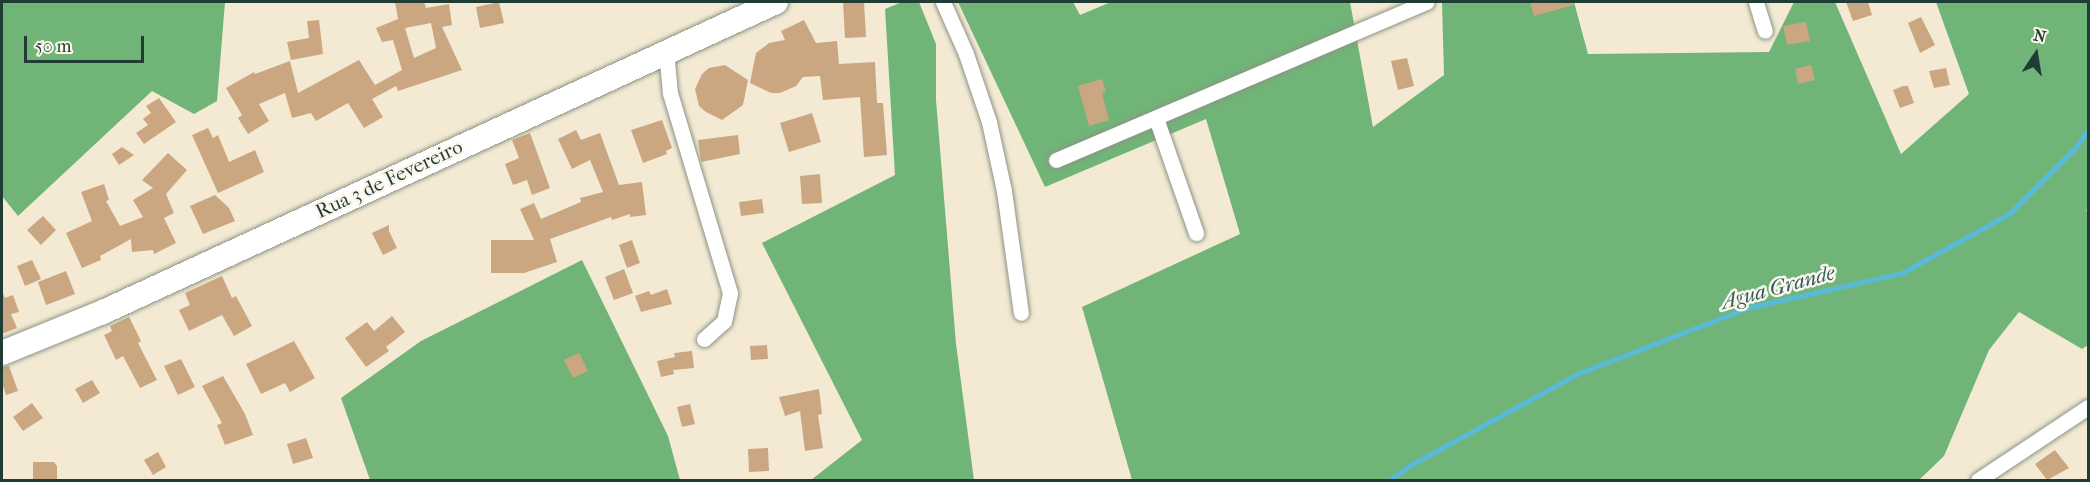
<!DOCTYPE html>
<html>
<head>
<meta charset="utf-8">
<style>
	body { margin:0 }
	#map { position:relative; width:2090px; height:482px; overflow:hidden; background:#f4ead4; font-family:"IM FELL French Canon",serif }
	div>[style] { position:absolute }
	.forest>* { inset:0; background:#71b478 }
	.stream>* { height:4.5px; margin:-2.25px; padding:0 2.25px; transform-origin:2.25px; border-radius:2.25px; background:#59bad8 }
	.building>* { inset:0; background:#caa780 }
	.roads { filter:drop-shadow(0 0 2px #8a9484) drop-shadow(0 0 2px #8a9484) }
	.street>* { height:15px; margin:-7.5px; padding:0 7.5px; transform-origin:7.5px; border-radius:7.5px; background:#fff }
	.primary>* { height:24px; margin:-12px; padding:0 12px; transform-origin:12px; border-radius:12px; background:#fff }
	span { translate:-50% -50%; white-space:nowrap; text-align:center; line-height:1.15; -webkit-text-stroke:5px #fbf7ec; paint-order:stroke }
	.street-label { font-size:20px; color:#1f3d34 }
	.water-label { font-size:21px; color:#2e5c5d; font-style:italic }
	.frame { position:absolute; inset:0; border:3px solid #1f3d34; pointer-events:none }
	.north { position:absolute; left:2006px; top:24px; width:60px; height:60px; -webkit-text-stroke:4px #fbf7ec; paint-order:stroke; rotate:12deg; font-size:16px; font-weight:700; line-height:24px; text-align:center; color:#1f3d34 }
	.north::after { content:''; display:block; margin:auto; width:21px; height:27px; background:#1f3d34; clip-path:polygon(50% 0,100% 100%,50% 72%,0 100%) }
	.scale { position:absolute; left:24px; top:36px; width:120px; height:27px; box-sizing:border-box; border:3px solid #1f3d34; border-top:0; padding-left:8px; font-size:18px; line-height:21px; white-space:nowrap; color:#1f3d34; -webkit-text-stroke:4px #fbf7ec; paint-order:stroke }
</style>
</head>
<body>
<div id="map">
	<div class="forest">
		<div style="clip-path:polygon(2px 2px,225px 2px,217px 101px,194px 114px,152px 91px,18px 216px,2px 196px)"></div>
		<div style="clip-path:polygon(902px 2px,919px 2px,936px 44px,936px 100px,956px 344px,974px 480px,811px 480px,862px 440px,762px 243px,895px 175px,885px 9px)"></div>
		<div style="clip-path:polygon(958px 2px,1073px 2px,1080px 15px,1111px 2px,1350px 2px,1373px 127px,1444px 75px,1442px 2px,1574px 2px,1588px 54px,1769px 52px,1794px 2px,1835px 2px,1901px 154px,1969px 94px,1936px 2px,2088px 2px,2088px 209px,2086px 210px,2088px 213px,2088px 345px,2082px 349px,2019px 312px,1989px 350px,1944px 456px,1919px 480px,1132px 480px,1082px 307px,1240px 234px,1206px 119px,1045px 187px)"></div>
		<div style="clip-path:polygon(582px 260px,668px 436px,680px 480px,370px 480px,341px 398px,421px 341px)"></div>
	</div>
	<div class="stream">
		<div style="left:1390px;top:480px;width:26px;rotate:-36deg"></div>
		<div style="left:1411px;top:465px;width:189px;rotate:-28.7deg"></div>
		<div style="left:1577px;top:374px;width:182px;rotate:-21.2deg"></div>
		<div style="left:1747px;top:308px;width:159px;rotate:-12.7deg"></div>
		<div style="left:1902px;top:273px;width:122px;rotate:-28.9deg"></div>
		<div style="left:2009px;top:214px;width:95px;rotate:-45deg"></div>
		<div style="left:2076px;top:147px;width:21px;rotate:-55deg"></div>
	</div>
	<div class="building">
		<div style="clip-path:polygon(evenodd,395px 2px,424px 2px,426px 8px,449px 4px,452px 25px,442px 27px,462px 70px,398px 91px,396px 86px,372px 99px,383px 117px,364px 128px,348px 103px,316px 121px,311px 113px,292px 118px,285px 93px,259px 104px,269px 121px,248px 134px,238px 118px,242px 115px,226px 88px,254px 72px,255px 74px,290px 61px,298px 93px,359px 60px,375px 85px,402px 70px,393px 40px,382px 42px,376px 28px,398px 19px,395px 2px,431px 23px,436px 48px,414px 58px,405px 28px,431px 23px)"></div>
		<div style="clip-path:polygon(499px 2px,504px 23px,480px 28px,476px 7px)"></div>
		<div style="clip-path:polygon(843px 2px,864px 2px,866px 37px,845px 38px)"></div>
		<div style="clip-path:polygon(1530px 2px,1573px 2px,1574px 5px,1534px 16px)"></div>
		<div style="clip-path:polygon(1846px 2px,1868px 2px,1872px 15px,1853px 21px)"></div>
		<div style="clip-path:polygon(1921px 17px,1935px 45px,1920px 53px,1908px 23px)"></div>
		<div style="clip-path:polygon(319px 20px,323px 54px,291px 60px,287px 42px,309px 38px,307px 21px)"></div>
		<div style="clip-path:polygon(804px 20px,816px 43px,837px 41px,839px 64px,875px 62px,877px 103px,883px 103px,887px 155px,864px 157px,860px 97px,823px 100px,820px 76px,803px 77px,796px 86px,780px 93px,771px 93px,750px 83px,756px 53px,769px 43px,785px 40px,781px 31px)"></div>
		<div style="clip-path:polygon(1806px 22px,1810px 41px,1787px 45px,1783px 26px)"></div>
		<div style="clip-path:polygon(1407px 58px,1414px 86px,1398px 90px,1391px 61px)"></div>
		<div style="clip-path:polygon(725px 65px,748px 80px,743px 105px,722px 120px,706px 112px,699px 106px,695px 89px,702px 74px,709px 68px)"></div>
		<div style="clip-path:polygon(1811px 65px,1815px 80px,1798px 84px,1795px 69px)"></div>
		<div style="clip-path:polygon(1946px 68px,1950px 85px,1934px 88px,1929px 71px)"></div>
		<div style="clip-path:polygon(1102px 79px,1106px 92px,1102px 93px,1109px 120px,1089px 126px,1078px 86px)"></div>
		<div style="clip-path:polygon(1903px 86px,1908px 86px,1914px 103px,1900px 108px,1893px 90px)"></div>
		<div style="clip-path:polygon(159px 98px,176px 122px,144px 144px,136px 133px,148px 125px,143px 119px,151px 113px,146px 106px)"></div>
		<div style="clip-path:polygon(812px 113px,821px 142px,789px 152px,780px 123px)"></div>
		<div style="clip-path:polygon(662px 120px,672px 148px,666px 151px,667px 154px,643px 163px,631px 130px)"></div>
		<div style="clip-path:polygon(208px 128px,213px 138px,218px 135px,229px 162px,255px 150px,264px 172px,218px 193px,192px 135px)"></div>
		<div style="clip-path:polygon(576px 130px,581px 140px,600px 133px,619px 185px,642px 182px,646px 215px,630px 217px,630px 214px,612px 220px,611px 217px,550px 239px,557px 262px,524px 273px,491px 273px,491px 240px,534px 240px,520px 209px,534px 203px,541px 219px,581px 202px,580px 198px,603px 192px,590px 160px,572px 169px,558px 139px)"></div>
		<div style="clip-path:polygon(530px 133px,550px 188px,532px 195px,527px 180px,513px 185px,505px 164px,519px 158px,512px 140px)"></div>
		<div style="clip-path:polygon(738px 135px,740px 154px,701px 162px,698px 140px)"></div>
		<div style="clip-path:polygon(122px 147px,134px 155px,119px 165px,112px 154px)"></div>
		<div style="clip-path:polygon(168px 153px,187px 170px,166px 194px,174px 213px,164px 218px,176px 243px,154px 254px,153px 250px,132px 252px,131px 239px,100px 256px,101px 260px,82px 268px,66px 233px,92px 221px,81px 192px,104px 184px,109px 200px,106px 201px,120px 226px,143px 217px,133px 200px,153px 188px,142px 180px)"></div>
		<div style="clip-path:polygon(820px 174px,822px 203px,802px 204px,800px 176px)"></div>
		<div style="clip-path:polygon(215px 195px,229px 208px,235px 221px,203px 234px,190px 206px)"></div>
		<div style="clip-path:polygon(762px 199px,764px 213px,741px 216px,739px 202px)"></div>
		<div style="clip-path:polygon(43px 216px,56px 230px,41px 245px,27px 230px)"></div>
		<div style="clip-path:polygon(389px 225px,389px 231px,397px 248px,383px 255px,372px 233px)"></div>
		<div style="clip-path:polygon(632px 240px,640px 263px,627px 268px,619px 245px)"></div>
		<div style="clip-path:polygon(32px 260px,41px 279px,25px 286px,17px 266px)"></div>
		<div style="clip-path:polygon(624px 269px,633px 293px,614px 300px,605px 277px)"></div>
		<div style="clip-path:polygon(66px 271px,75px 294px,46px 305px,38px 282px)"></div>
		<div style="clip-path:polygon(222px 276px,232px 298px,236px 296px,252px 326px,234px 336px,222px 315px,189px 331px,179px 310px,190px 305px,185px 293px)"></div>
		<div style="clip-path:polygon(667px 289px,672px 304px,641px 312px,635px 296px,649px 291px,651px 295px)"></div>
		<div style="clip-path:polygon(2px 291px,5px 298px,13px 295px,19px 312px,11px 314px,17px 328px,2px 334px)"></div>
		<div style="clip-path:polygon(392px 316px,405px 332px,386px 347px,389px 351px,366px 367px,345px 338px,367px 322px,374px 331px)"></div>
		<div style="clip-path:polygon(129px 317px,141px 341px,138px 343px,157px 380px,140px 388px,123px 356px,116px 360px,104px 335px,112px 331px,110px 326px)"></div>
		<div style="clip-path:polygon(294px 341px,315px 378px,290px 392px,285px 383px,261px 394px,246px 364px)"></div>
		<div style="clip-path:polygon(767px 345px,768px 359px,751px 360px,750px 346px)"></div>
		<div style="clip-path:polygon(692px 351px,694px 368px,673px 370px,674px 374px,661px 377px,657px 361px,675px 357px,674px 353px)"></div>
		<div style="clip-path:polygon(579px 353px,588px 371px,573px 378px,564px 360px)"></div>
		<div style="clip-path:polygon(181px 359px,195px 387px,178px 395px,164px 366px)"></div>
		<div style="clip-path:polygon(9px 366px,18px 391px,6px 395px,2px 383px,2px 367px)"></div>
		<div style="clip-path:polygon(223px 376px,245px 414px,253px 435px,225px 445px,217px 425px,222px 423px,202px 386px)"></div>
		<div style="clip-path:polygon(92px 380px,100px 393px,83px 403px,75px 389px)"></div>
		<div style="clip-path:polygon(819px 389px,822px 414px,818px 415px,823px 448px,805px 451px,800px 411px,785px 416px,779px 397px)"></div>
		<div style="clip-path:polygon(32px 403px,43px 418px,23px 431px,13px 417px)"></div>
		<div style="clip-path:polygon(690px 404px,695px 424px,682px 427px,677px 407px)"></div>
		<div style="clip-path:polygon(306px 438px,313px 458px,293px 464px,287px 444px)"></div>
		<div style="clip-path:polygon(768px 448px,769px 471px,749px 472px,748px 449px)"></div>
		<div style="clip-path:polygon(2055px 450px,2069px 468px,2047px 480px,2035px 464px)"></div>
		<div style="clip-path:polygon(158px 452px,166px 467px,153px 475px,144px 460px)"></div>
		<div style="clip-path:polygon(33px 462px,54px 462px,57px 466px,57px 480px,33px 480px)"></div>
	</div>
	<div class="roads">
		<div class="street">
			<div style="left:943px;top:2px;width:57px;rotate:66.1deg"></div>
			<div style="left:966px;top:54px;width:72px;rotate:71.3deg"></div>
			<div style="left:989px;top:122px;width:71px;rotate:77.7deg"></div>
			<div style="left:1004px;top:191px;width:123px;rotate:82.1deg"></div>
			<div style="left:1756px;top:2px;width:30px;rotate:73deg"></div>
			<div style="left:666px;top:51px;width:42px;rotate:84.6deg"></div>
			<div style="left:670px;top:93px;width:209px;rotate:73.3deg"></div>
			<div style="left:730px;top:293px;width:29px;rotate:102deg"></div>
			<div style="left:724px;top:321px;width:27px;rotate:138deg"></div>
			<div style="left:1156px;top:118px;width:122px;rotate:70.8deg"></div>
			<div style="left:1056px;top:160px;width:403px;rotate:-23.1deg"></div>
			<div style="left:1978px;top:480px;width:132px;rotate:-33.6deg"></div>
		</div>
		<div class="primary">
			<div style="left:2px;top:353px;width:109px;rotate:-22.1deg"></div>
			<div style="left:103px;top:312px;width:741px;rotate:-24.73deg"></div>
		</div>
	</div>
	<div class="street-label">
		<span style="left:389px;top:179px;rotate:-25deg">Rua 3 de Fevereiro</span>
	</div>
	<div class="water-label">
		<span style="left:1778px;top:287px;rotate:-15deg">Agua Grande</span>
	</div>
	<div class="frame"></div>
	<div class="north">N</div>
	<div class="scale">50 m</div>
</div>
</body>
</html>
